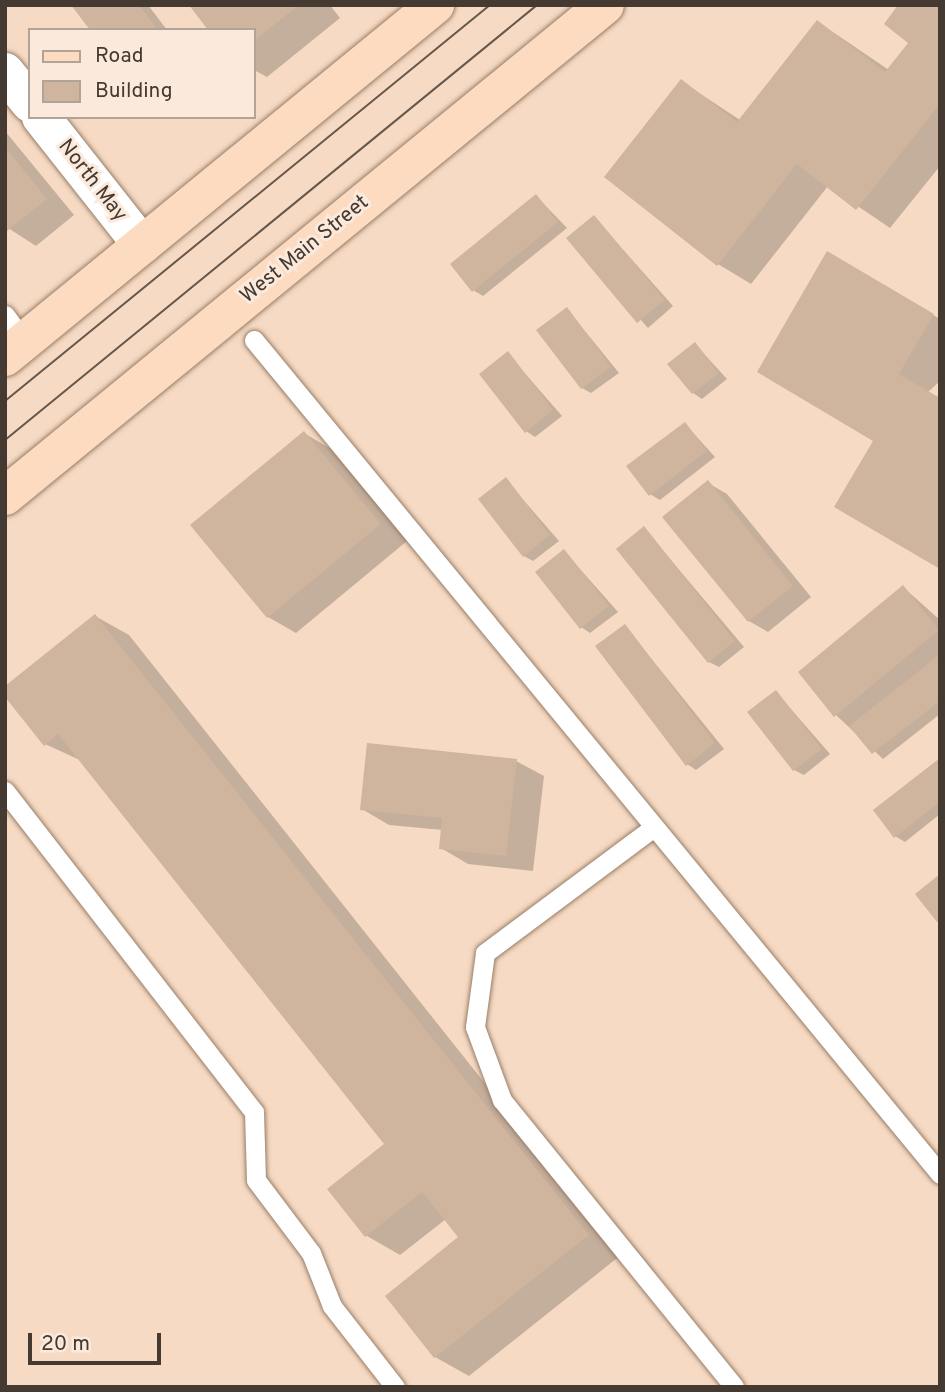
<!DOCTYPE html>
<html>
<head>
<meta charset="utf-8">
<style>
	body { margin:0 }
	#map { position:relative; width:945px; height:1392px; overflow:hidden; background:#f6dac3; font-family:Overpass,sans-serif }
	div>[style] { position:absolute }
	.shadow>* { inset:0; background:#0003 }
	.building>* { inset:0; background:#cfb49e }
	.roads { filter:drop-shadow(0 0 2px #987e69) drop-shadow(0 0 2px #987e69) }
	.service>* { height:19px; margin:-9.5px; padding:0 9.5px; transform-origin:9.5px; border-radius:9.5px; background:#fff }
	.minor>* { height:38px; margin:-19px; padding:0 19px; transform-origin:19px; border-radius:19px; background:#fff }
	.primary>* { height:38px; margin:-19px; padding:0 19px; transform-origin:19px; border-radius:19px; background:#fcdbc0 }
	.tram>* { height:2px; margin:-1px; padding:0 1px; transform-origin:1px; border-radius:1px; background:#65574c }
	span { translate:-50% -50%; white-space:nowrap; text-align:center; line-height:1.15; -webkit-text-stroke:6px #fbe9dc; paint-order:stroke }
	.street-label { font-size:21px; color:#453a31 }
	.frame { position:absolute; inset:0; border:7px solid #453a31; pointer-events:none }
	.legend { position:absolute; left:28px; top:28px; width:228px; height:91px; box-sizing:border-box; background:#fbe9dc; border:2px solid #b2a398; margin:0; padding:9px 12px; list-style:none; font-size:21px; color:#453a31 }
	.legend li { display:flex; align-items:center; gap:14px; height:35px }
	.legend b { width:35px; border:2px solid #b2a398 }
	.scale { position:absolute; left:28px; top:1333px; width:133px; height:32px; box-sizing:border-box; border:4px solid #453a31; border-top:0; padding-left:9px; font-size:21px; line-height:24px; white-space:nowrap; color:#453a31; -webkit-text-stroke:5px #fbe9dc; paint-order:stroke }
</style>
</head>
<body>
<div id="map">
	<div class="shadow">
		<div style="clip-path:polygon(73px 5px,148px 5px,167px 30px,92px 30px)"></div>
		<div style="clip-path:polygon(191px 5px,330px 5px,340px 18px,267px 77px,254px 70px,254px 30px)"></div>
		<div style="clip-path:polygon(940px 5px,940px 166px,890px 228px,828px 186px,751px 284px,718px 264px,681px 81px,740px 120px,818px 22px,889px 70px)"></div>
		<div style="clip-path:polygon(5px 131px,74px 215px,36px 246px,5px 226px)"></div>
		<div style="clip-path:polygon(536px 196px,567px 228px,483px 296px,473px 290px)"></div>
		<div style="clip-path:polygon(594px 217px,673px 306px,648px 328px,569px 239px)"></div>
		<div style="clip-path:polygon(828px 254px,940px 319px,940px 381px,876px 440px)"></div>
		<div style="clip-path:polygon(567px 309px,619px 373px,591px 393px,582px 388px)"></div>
		<div style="clip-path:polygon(695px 344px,727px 379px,702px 399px,693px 393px)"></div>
		<div style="clip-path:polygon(508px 354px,562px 416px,535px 437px,526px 431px)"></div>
		<div style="clip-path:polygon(685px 424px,715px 457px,660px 500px,650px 494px)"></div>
		<div style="clip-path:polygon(304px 433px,331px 449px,407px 541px,296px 633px,268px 617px,192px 525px)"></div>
		<div style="clip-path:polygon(506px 480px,559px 541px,533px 561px,524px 556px)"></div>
		<div style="clip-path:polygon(708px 483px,727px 494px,811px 597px,768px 632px,749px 621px)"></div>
		<div style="clip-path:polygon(644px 528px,744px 647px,719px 667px,709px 662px)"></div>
		<div style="clip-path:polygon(564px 551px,618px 612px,590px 633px,581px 627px)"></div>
		<div style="clip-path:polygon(903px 587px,940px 620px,940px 714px,883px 759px,836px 715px)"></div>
		<div style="clip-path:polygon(95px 616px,129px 635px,621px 1255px,469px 1376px,435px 1357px,461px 1238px,446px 1219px,400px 1255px,367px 1236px,330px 1189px,387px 1144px,82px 761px,45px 744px)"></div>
		<div style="clip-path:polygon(625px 626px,724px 749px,696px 770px,687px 764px)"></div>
		<div style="clip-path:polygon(776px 692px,830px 754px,804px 775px,794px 770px)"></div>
		<div style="clip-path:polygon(940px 760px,940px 814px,905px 842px,895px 836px)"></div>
		<div style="clip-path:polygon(516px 761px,544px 776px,533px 871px,468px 864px,441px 848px,443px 830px,389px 825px,362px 809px)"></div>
	</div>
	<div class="building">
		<div style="clip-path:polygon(71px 5px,139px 5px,158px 30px,90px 30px)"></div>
		<div style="clip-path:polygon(189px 5px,299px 5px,254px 41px,254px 30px,208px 30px)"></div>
		<div style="clip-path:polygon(898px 5px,940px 5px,940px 104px,856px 210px,797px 164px,717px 266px,604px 177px,681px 79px,737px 122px,817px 20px,885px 72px,908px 43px,884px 24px)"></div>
		<div style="clip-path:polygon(5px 147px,47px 199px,7px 231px,5px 229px)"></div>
		<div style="clip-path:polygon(536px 194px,558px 222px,472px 292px,450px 264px)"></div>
		<div style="clip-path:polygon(594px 215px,665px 300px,637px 323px,566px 238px)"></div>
		<div style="clip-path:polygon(827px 251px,934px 314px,899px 374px,940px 398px,940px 569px,834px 507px,873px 441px,757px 372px)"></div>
		<div style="clip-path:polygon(567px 307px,611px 367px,581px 389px,536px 330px)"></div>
		<div style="clip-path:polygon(695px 342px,719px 373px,692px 394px,667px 364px)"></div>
		<div style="clip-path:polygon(508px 351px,553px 410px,525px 433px,479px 374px)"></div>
		<div style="clip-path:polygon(685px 422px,707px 451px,649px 496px,626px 466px)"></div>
		<div style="clip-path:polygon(304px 431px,381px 524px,267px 618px,190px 525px)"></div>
		<div style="clip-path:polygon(506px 477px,550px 535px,523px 557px,478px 499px)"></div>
		<div style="clip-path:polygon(708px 480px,793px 586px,748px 622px,662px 517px)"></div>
		<div style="clip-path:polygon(644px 526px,735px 641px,708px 663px,616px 549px)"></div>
		<div style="clip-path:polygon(564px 549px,609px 606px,580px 629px,535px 572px)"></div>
		<div style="clip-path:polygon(903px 585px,939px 630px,834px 717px,798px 672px)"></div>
		<div style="clip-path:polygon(95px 614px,589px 1235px,434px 1358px,385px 1296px,458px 1237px,422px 1192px,365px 1237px,327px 1189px,384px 1144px,58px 734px,44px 746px,5px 697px,5px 686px)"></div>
		<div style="clip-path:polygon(625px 624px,715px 743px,686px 766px,595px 646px)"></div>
		<div style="clip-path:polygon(940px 654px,940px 701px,872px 754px,849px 726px)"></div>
		<div style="clip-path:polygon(776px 690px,822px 749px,793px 771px,747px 712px)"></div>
		<div style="clip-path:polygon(367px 743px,517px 759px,506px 856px,439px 849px,442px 818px,360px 810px)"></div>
		<div style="clip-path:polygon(940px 758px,940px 802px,894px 838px,873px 810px)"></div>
		<div style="clip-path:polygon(940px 874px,940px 920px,937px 922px,915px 894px)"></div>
	</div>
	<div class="roads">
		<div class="service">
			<div style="left:5px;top:315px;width:32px;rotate:54deg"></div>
			<div style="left:254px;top:340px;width:1080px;rotate:50.56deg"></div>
			<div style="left:5px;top:791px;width:406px;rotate:52.2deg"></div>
			<div style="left:254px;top:1112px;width:68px;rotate:88.3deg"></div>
			<div style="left:256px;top:1180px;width:91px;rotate:53deg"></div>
			<div style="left:311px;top:1253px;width:57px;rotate:68.4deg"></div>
			<div style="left:332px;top:1306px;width:103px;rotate:52.1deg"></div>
			<div style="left:654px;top:827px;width:211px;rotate:143.3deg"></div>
			<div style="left:485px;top:953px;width:75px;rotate:97.7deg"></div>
			<div style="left:475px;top:1027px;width:78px;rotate:69.7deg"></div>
			<div style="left:502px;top:1100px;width:369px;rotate:51deg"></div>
		</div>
		<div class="minor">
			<div style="left:5px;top:72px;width:40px;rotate:51deg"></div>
			<div style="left:41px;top:117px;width:163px;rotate:51.7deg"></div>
		</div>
		<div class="primary">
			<div style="left:5px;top:357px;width:556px;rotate:-39.3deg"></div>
			<div style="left:5px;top:496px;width:775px;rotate:-39.29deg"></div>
		</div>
	</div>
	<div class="tram">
		<div style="left:5px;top:401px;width:626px;rotate:-39.23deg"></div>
		<div style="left:5px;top:440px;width:687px;rotate:-39.27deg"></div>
	</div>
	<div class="street-label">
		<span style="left:92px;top:181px;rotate:52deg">North May</span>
		<span style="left:305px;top:250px;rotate:-39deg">West Main Street</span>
	</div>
	<div class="frame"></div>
	<ul class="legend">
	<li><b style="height:9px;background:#fcdbc0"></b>Road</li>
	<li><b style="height:19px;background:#cfb49e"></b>Building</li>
	</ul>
	<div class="scale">20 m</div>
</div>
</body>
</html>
